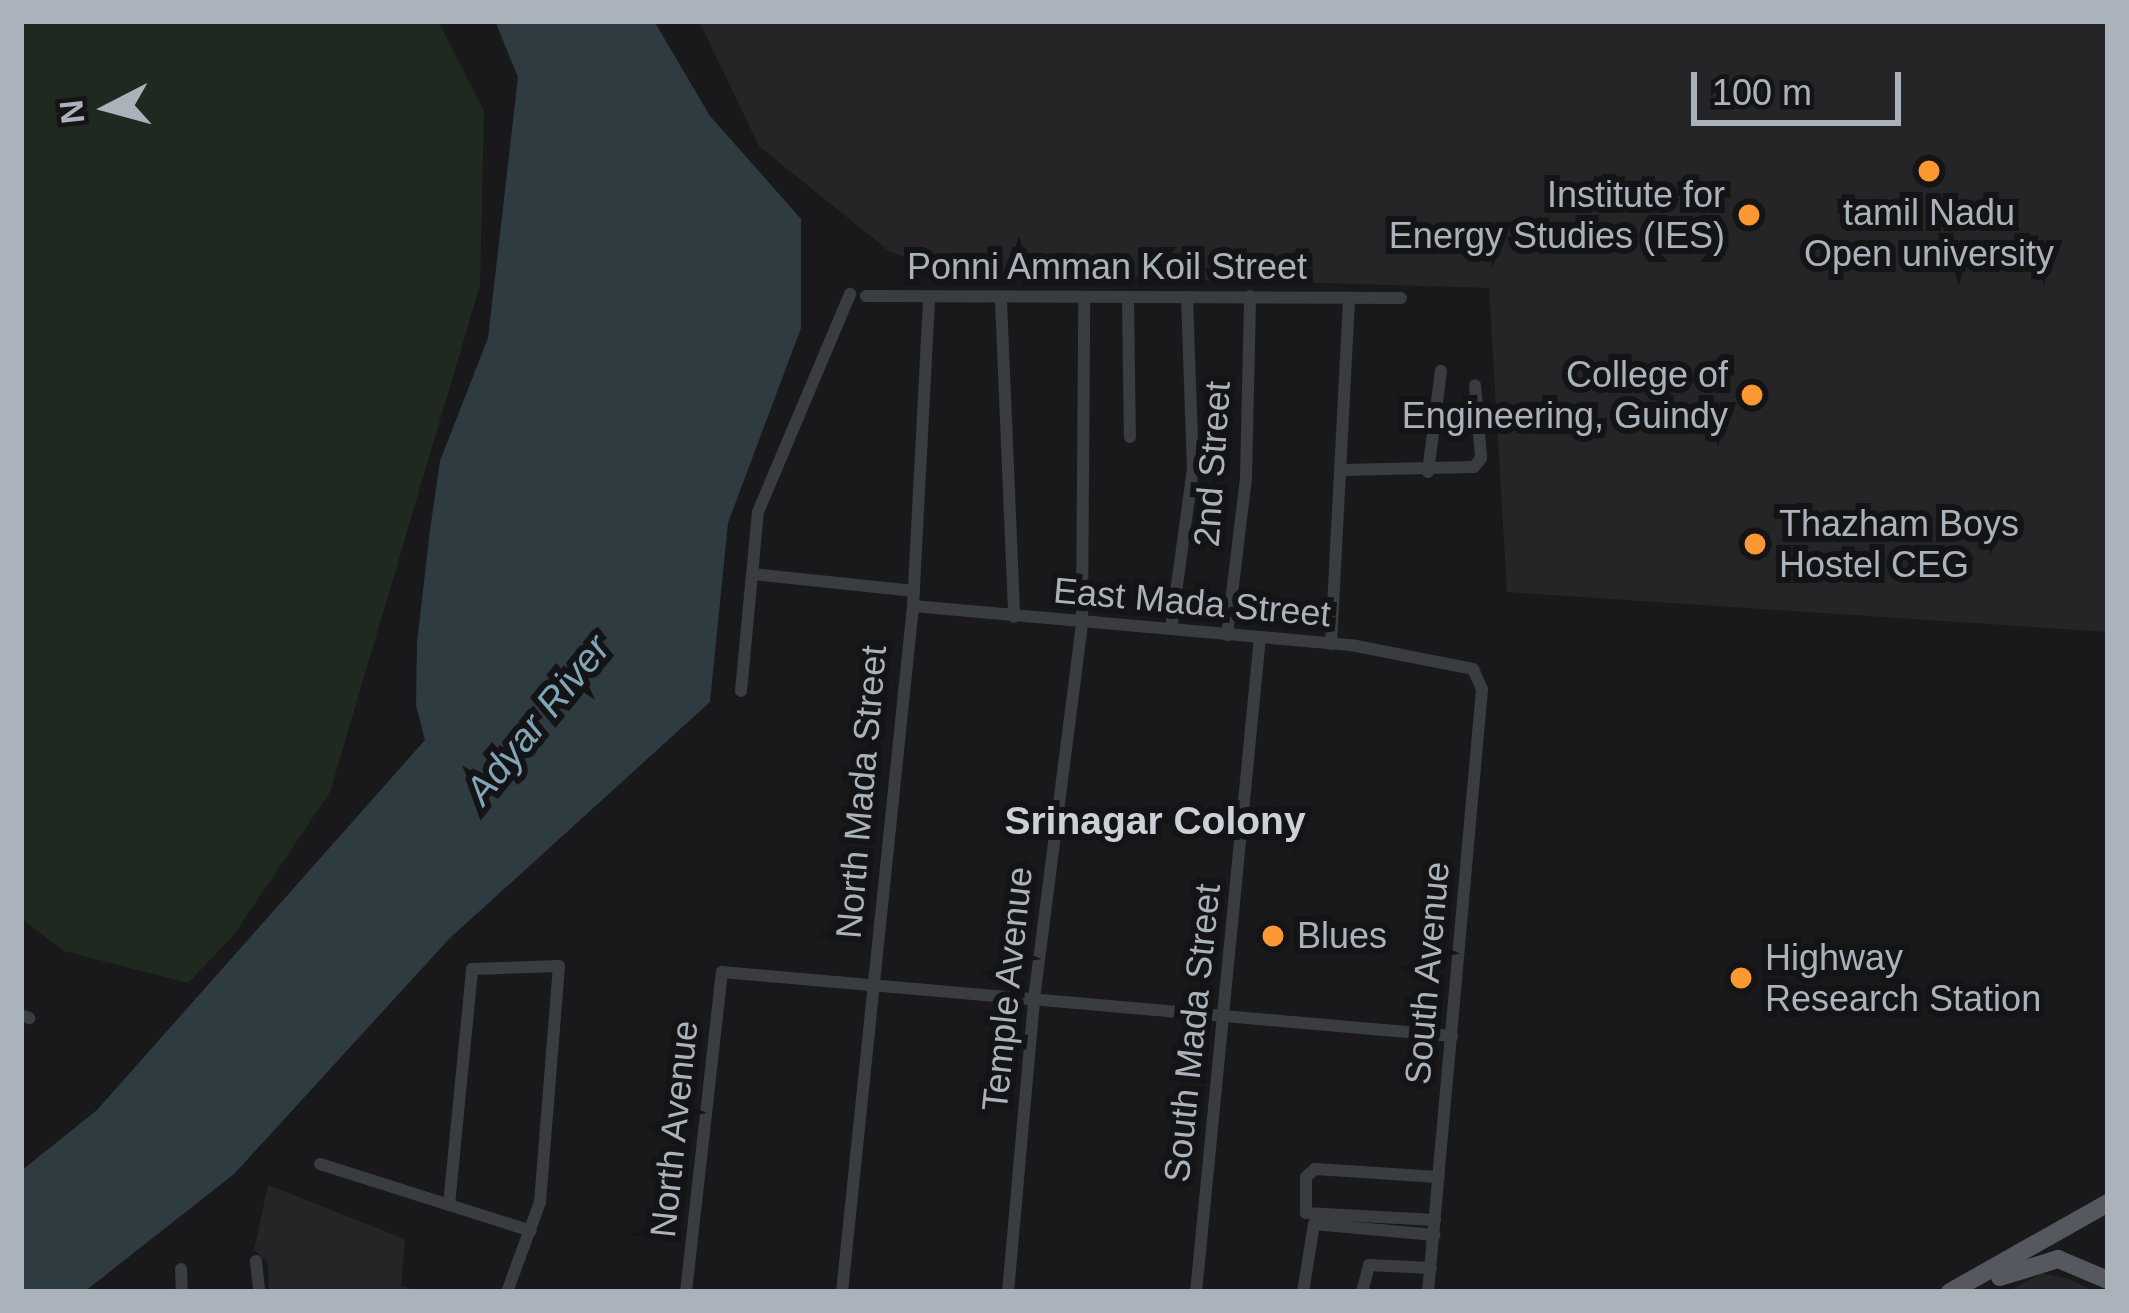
<!DOCTYPE html>
<html>
<head>
<meta charset="utf-8">
<style>
	body { margin:0 }
	#map { position:relative; width:2129px; height:1313px; overflow:hidden; background:#19191b; font-family:Arial,sans-serif }
	div>[style] { position:absolute }
	.built>* { inset:0; background:#252528 }
	.green>* { inset:0; background:#202920 }
	.water>* { inset:0; background:#2e3b40 }
	.street>* { height:12px; margin:-6px; padding:0 6px; transform-origin:6px; border-radius:6px; background:#393c40 }
	.primary>* { height:18px; margin:-9px; padding:0 9px; transform-origin:9px; border-radius:9px; background:#55595f }
	.dots>* { width:33px; height:33px; translate:-50% -50%; box-sizing:border-box; border:6px solid #141416; border-radius:50% }
	span { translate:-50% -50%; white-space:nowrap; text-align:center; line-height:1.15; -webkit-text-stroke:12px #141416; paint-order:stroke }
	.poi-label { font-size:36px; color:#aab2bb }
	.right { translate:-100% -50%; text-align:right }
	.left { translate:0 -50%; text-align:left }
	.street-label { font-size:36px; color:#aab2bb }
	.water-label { font-size:39px; color:#80a6b7; font-style:italic }
	.neighbourhood-label { font-size:39px; color:#ccd0d7; font-weight:700 }
	.frame { position:absolute; inset:0; border:24px solid #aab2bb; pointer-events:none }
	.north { position:absolute; left:48px; top:48px; width:120px; height:120px; -webkit-text-stroke:9px #141416; paint-order:stroke; rotate:264deg; font-size:33px; font-weight:700; line-height:48px; text-align:center; color:#aab2bb }
	.north::after { content:''; display:block; margin:auto; width:42px; height:54px; background:#aab2bb; clip-path:polygon(50% 0,100% 100%,50% 72%,0 100%) }
	.scale { position:absolute; left:1691px; top:72px; width:210px; height:54px; box-sizing:border-box; border:6px solid #aab2bb; border-top:0; padding-left:15px; font-size:36px; line-height:42px; white-space:nowrap; color:#aab2bb; -webkit-text-stroke:9px #141416; paint-order:stroke }
</style>
</head>
<body>
<div id="map">
	<div class="built">
		<div style="clip-path:polygon(699px 21px,2108px 21px,2108px 632px,1507px 592px,1489px 288px,956px 272px,890px 252px,759px 146px)"></div>
		<div style="clip-path:polygon(268px 1185px,405px 1239px,401px 1286px,422px 1292px,269px 1292px,268px 1263px,254px 1250px)"></div>
		<div style="clip-path:polygon(2042px 1273px,2070px 1279px,2094px 1292px,2007px 1292px)"></div>
	</div>
	<div class="green">
		<div style="clip-path:polygon(21px 21px,438px 21px,484px 111px,480px 285px,330px 792px,233px 936px,188px 983px,64px 951px,21px 918px)"></div>
	</div>
	<div class="water">
		<div style="clip-path:polygon(495px 21px,654px 21px,710px 116px,801px 219px,801px 328px,728px 523px,710px 702px,449px 939px,234px 1174px,84px 1292px,21px 1292px,21px 1171px,97px 1110px,425px 740px,416px 705px,417px 643px,430px 530px,440px 461px,488px 338px,518px 77px)"></div>
	</div>
	<div class="street">
		<div style="left:866px;top:296px;width:535px;rotate:0.21deg"></div>
		<div style="left:1001px;top:301px;width:316px;rotate:87.6deg"></div>
		<div style="left:1128px;top:301px;width:136px;rotate:89.2deg"></div>
		<div style="left:1342px;top:470px;width:132px;rotate:-1.3deg"></div>
		<div style="left:1474px;top:467px;width:11px;rotate:-52deg"></div>
		<div style="left:1481px;top:458px;width:73px;rotate:-94.7deg"></div>
		<div style="left:1428px;top:472px;width:102px;rotate:-82.7deg"></div>
		<div style="left:752px;top:574px;width:163px;rotate:6deg"></div>
		<div style="left:913px;top:606px;width:440px;rotate:5.1deg"></div>
		<div style="left:1351px;top:645px;width:124px;rotate:11.1deg"></div>
		<div style="left:1473px;top:669px;width:22px;rotate:66deg"></div>
		<div style="left:1482px;top:689px;width:605px;rotate:95.12deg"></div>
		<div style="left:1171px;top:629px;width:162px;rotate:-82.2deg"></div>
		<div style="left:1193px;top:469px;width:170px;rotate:-92deg"></div>
		<div style="left:1227px;top:635px;width:159px;rotate:-83.1deg"></div>
		<div style="left:1246px;top:477px;width:181px;rotate:-88.7deg"></div>
		<div style="left:1331px;top:644px;width:347px;rotate:-87deg"></div>
		<div style="left:741px;top:691px;width:180px;rotate:-84.6deg"></div>
		<div style="left:758px;top:512px;width:237px;rotate:-67.1deg"></div>
		<div style="left:21px;top:1015px;width:9px;rotate:21deg"></div>
		<div style="left:320px;top:1164px;width:221px;rotate:17.6deg"></div>
		<div style="left:449px;top:1205px;width:237px;rotate:-84.4deg"></div>
		<div style="left:472px;top:969px;width:87px;rotate:-2deg"></div>
		<div style="left:559px;top:966px;width:237px;rotate:94.6deg"></div>
		<div style="left:540px;top:1202px;width:96px;rotate:110.1deg"></div>
		<div style="left:1435px;top:1220px;width:129px;rotate:-176.9deg"></div>
		<div style="left:1306px;top:1213px;width:36px;rotate:-90deg"></div>
		<div style="left:1306px;top:1177px;width:12px;rotate:-42deg"></div>
		<div style="left:1315px;top:1169px;width:124px;rotate:3.7deg"></div>
		<div style="left:256px;top:1261px;width:31px;rotate:84deg"></div>
		<div style="left:181px;top:1269px;width:23px;rotate:88deg"></div>
		<div style="left:686px;top:1292px;width:322px;rotate:-83.6deg"></div>
		<div style="left:722px;top:972px;width:733px;rotate:5.01deg"></div>
		<div style="left:842px;top:1292px;width:690px;rotate:-84.09deg"></div>
		<div style="left:913px;top:606px;width:308px;rotate:-87deg"></div>
		<div style="left:1008px;top:1292px;width:294px;rotate:-84.9deg"></div>
		<div style="left:1034px;top:999px;width:380px;rotate:-82.7deg"></div>
		<div style="left:1082px;top:622px;width:319px;rotate:-89.6deg"></div>
		<div style="left:1196px;top:1292px;width:658px;rotate:-84.42deg"></div>
		<div style="left:1303px;top:1292px;width:69px;rotate:-80.8deg"></div>
		<div style="left:1314px;top:1224px;width:121px;rotate:5.2deg"></div>
		<div style="left:1362px;top:1292px;width:28px;rotate:-75deg"></div>
		<div style="left:1369px;top:1265px;width:62px;rotate:2.8deg"></div>
	</div>
	<div class="primary">
		<div style="left:2000px;top:1277px;width:61px;rotate:-17.2deg"></div>
		<div style="left:2058px;top:1259px;width:54px;rotate:22.8deg"></div>
		<div style="left:1950px;top:1292px;width:181px;rotate:-29.4deg"></div>
	</div>
	<div class="dots">
		<div style="left:1929px;top:171px;background:#fb9831"></div>
		<div style="left:1749px;top:215px;background:#fb9831"></div>
		<div style="left:1752px;top:395px;background:#fb9831"></div>
		<div style="left:1755px;top:544px;background:#fb9831"></div>
		<div style="left:1273px;top:936px;background:#fb9831"></div>
		<div style="left:1741px;top:978px;background:#fb9831"></div>
	</div>
	<div class="poi-label">
		<span class="right" style="left:1725px;top:215px">Institute for<br>Energy Studies (IES)</span>
		<span style="left:1929px;top:233px">tamil Nadu<br>Open university</span>
		<span class="right" style="left:1728px;top:395px">College of<br>Engineering, Guindy</span>
		<span class="left" style="left:1779px;top:544px">Thazham Boys<br>Hostel CEG</span>
		<span class="left" style="left:1297px;top:936px">Blues</span>
		<span class="left" style="left:1765px;top:978px">Highway<br>Research Station</span>
	</div>
	<div class="street-label">
		<span style="left:1107px;top:267px">Ponni Amman Koil Street</span>
		<span style="left:1212px;top:464px;rotate:-86deg">2nd Street</span>
		<span style="left:1192px;top:602px;rotate:5deg">East Mada Street</span>
		<span style="left:861px;top:792px;rotate:-85deg">North Mada Street</span>
		<span style="left:1427px;top:973px;rotate:-85deg">South Avenue</span>
		<span style="left:1007px;top:989px;rotate:-84deg">Temple Avenue</span>
		<span style="left:1192px;top:1033px;rotate:-84deg">South Mada Street</span>
		<span style="left:674px;top:1129px;rotate:-84deg">North Avenue</span>
	</div>
	<div class="water-label">
		<span style="left:538px;top:720px;rotate:-51deg">Adyar River</span>
	</div>
	<div class="neighbourhood-label">
		<span style="left:1155px;top:821px">Srinagar Colony</span>
	</div>
	<div class="frame"></div>
	<div class="north">N</div>
	<div class="scale">100 m</div>
</div>
</body>
</html>
